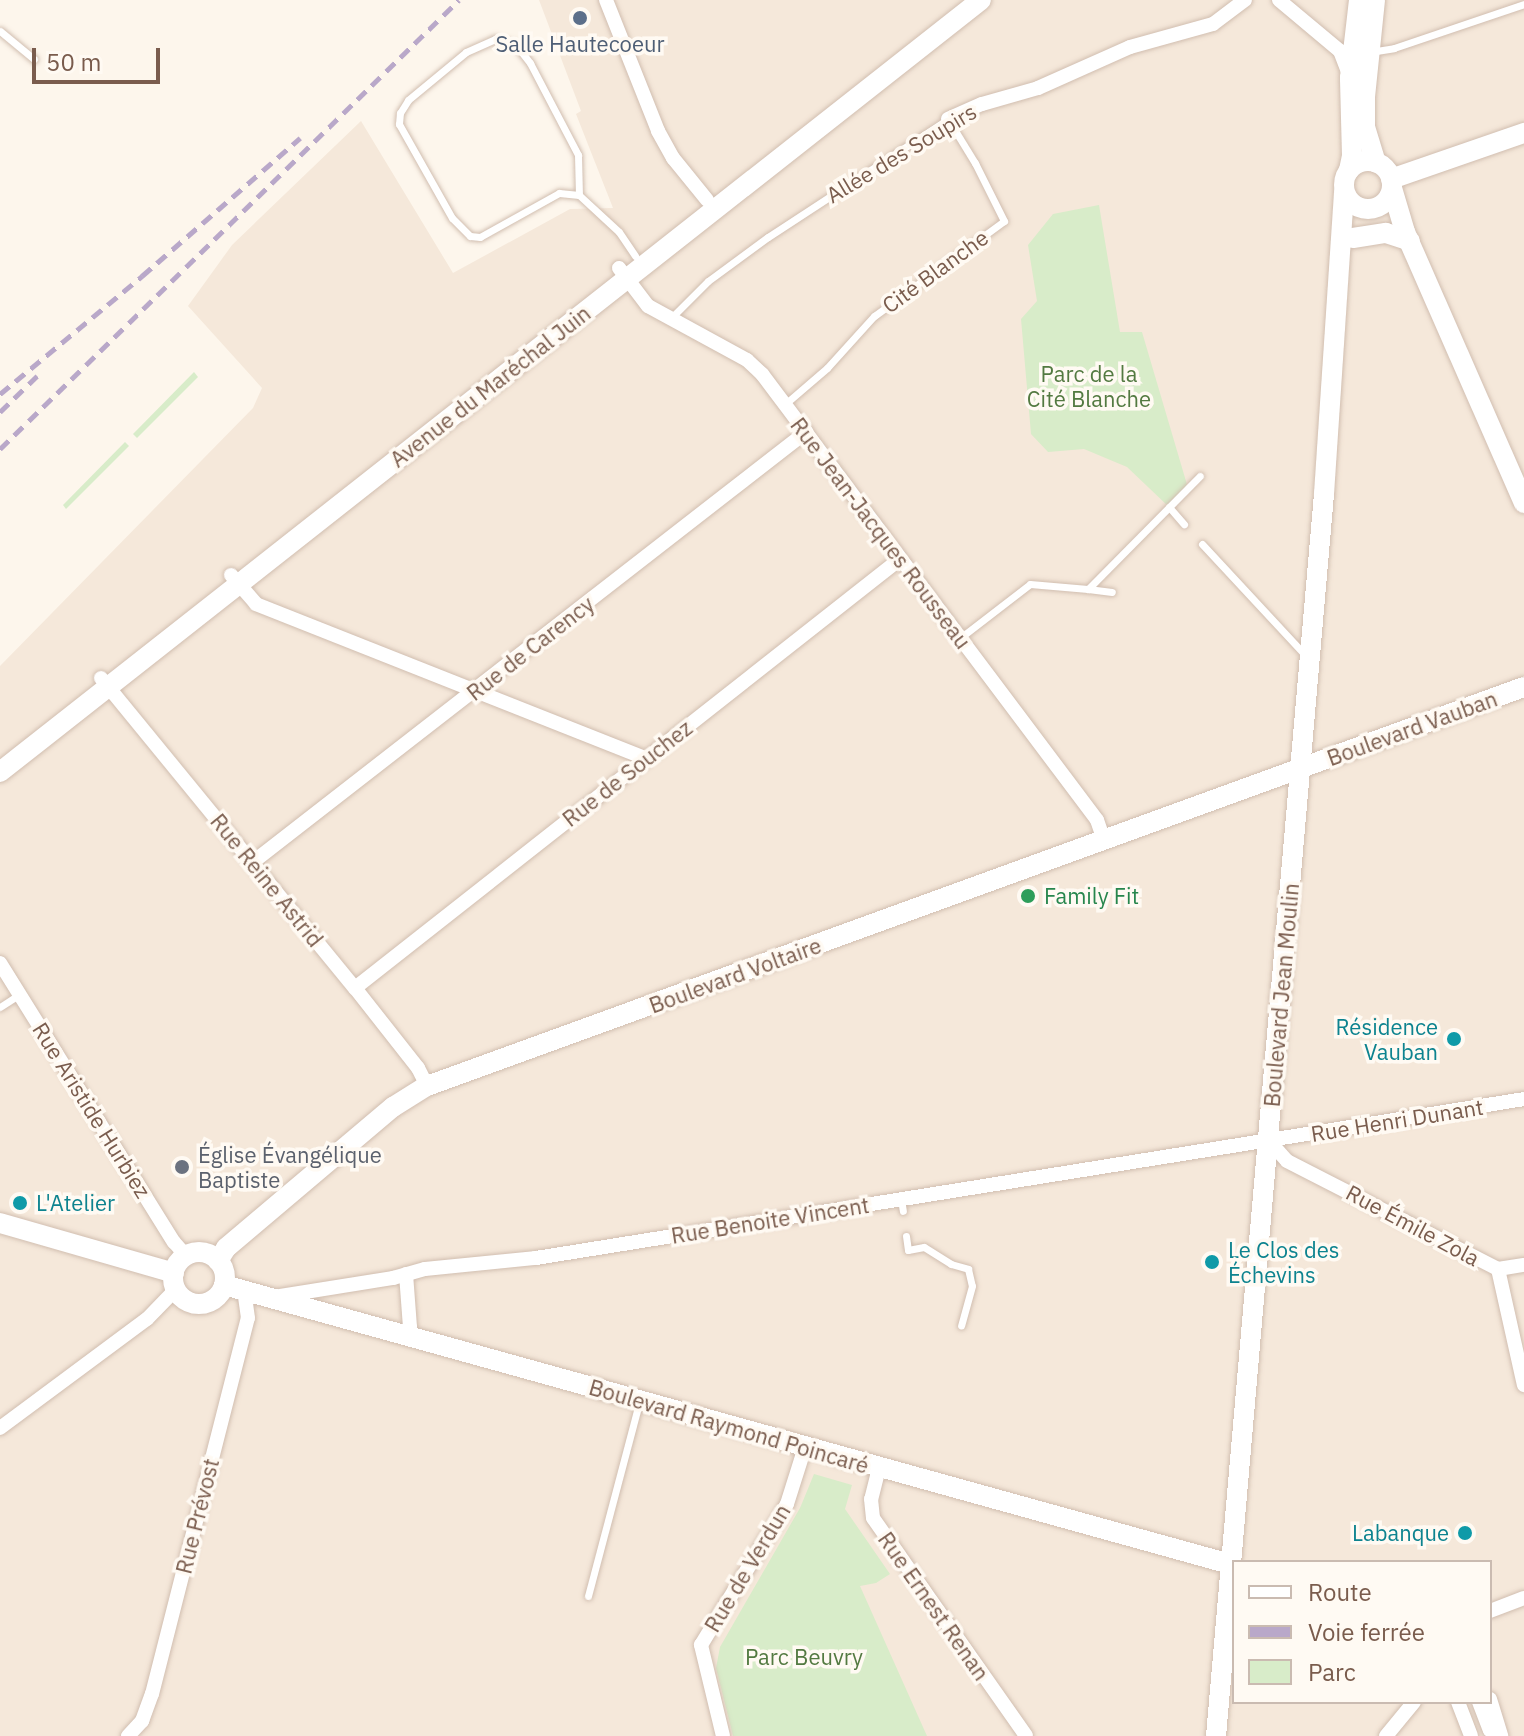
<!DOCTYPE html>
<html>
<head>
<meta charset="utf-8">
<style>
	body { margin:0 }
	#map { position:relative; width:1524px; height:1736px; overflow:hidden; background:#fdf6ec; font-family:"IBM Plex Sans",sans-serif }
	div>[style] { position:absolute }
	.residential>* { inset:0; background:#f5e8da }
	.green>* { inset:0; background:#d8ecc9 }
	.roads { filter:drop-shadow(0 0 2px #d1beb0) drop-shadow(0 0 2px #d1beb0) }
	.lane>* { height:7px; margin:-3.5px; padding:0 3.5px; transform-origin:3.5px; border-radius:3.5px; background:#fff }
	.street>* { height:14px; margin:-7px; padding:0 7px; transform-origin:7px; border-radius:7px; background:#fff }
	.secondary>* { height:20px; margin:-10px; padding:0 10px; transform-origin:10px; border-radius:10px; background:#fff }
	.secondary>.ring { margin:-10px; padding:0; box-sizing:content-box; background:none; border:20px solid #fff; border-radius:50% }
	.rail>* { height:5px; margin-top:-2.5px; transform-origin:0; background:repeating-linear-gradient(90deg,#b9a8c9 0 12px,transparent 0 20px) }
	.dots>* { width:22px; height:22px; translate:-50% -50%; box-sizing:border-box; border:4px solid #fffaf3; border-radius:50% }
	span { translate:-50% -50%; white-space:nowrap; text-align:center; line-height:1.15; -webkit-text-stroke:7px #fffaf3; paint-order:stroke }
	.service-label { font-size:22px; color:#4e5e75 }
	.street-label { font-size:22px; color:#7a5c4d }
	.park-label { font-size:22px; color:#537a41 }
	.leisure-label { font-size:22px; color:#27864d }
	.left { translate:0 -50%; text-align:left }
	.culture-label { font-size:22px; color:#0d838f }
	.right { translate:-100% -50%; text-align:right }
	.worship-label { font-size:22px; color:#5b616d }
	.legend { position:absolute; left:1232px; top:1560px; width:260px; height:144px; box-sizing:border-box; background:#fffaf3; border:2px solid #cabbb1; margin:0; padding:10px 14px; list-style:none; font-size:24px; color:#7a5c4d }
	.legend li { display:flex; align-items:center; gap:16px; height:40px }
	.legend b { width:40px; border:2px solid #cabbb1 }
	.scale { position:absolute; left:32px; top:48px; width:128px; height:36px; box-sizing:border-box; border:4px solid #7a5c4d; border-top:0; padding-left:10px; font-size:24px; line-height:28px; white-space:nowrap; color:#7a5c4d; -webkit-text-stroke:6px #fffaf3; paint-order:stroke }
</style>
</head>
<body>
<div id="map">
	<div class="residential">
		<div style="clip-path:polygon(evenodd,539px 0,1524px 0,1524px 1736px,0 1736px,0 666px,253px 408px,262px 388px,188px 306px,232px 245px,361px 121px,453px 273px,570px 209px,613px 208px,576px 114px,581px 111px,539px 0,1234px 1562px,1490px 1562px,1490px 1702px,1234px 1702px,1234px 1562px)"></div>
	</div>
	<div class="green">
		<div style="clip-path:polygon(1099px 205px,1120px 332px,1142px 332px,1188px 488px,1169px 507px,1127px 467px,1084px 449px,1048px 452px,1031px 434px,1021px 319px,1037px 301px,1028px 245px,1053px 214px)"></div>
		<div style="clip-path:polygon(194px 372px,198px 377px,137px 438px,133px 434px)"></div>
		<div style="clip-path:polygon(125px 442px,129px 446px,66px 509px,63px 505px)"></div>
		<div style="clip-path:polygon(814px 1474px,852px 1485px,845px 1509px,890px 1574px,876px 1583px,860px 1586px,927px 1736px,733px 1736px,716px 1668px,720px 1647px,800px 1508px)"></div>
	</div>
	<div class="roads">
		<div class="lane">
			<div style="left:0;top:31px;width:44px;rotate:39.5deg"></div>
			<div style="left:1370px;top:52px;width:24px;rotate:-9deg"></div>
			<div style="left:1394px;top:48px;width:137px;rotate:-18.7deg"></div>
			<div style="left:579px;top:195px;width:20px;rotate:-174deg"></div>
			<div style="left:559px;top:193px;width:90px;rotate:150.9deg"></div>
			<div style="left:480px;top:237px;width:10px;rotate:-174deg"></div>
			<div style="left:470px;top:236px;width:25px;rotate:-135deg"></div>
			<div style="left:452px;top:218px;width:108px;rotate:-119.4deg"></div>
			<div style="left:399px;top:124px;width:11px;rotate:-85deg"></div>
			<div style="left:400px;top:113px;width:15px;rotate:-58deg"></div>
			<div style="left:408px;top:100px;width:75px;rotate:-39.6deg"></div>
			<div style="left:466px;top:52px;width:32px;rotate:-24deg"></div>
			<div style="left:495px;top:39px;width:22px;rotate:16deg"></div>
			<div style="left:516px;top:45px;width:23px;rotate:52deg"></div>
			<div style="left:530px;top:63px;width:104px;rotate:62.4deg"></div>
			<div style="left:578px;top:155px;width:40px;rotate:88.6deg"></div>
			<div style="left:579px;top:195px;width:54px;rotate:42.8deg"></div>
			<div style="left:619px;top:232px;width:29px;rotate:56deg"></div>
			<div style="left:671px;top:318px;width:52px;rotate:-45deg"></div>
			<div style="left:708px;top:281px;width:74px;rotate:-36.3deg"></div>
			<div style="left:768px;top:237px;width:215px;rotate:-33.2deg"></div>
			<div style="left:948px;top:119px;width:52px;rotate:58.5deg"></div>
			<div style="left:975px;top:163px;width:65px;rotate:63.4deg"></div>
			<div style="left:1004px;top:221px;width:161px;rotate:143.8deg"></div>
			<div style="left:874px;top:316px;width:70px;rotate:132.1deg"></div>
			<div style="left:827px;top:368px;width:55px;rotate:139.4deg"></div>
			<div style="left:1169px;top:507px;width:23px;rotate:49deg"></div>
			<div style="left:1202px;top:544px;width:154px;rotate:47.1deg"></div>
			<div style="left:1088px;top:589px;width:24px;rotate:7deg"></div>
			<div style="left:960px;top:638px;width:88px;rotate:-37.6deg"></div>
			<div style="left:1030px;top:584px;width:58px;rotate:4.9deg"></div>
			<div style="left:1088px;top:589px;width:159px;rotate:-45.3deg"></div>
			<div style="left:0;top:1007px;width:24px;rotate:-33deg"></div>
			<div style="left:901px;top:1199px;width:12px;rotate:81deg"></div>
			<div style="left:906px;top:1236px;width:14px;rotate:82deg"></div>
			<div style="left:908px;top:1250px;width:16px;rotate:-11deg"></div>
			<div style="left:924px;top:1247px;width:32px;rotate:32deg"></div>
			<div style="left:951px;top:1264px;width:18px;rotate:16deg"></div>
			<div style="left:968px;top:1269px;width:17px;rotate:77deg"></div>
			<div style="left:972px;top:1286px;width:41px;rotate:105.4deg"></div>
			<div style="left:588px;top:1596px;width:200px;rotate:-75.2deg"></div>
		</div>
		<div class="street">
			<div style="left:606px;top:0;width:141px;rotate:68.3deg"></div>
			<div style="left:658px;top:131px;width:31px;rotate:61deg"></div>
			<div style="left:673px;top:158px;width:54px;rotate:51deg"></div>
			<div style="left:1279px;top:0;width:80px;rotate:39.9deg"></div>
			<div style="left:1340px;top:51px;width:25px;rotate:69deg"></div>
			<div style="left:948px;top:119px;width:37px;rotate:-24deg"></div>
			<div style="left:982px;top:104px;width:58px;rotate:-15.9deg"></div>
			<div style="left:1038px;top:88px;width:101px;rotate:-24deg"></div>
			<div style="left:1130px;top:47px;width:86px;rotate:-15.5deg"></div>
			<div style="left:1213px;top:24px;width:40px;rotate:-37deg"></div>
			<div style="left:619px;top:268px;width:48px;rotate:52.7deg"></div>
			<div style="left:648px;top:306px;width:113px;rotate:28.6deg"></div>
			<div style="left:747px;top:360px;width:21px;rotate:43deg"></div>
			<div style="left:762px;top:374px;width:558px;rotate:53.09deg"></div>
			<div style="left:1097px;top:820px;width:21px;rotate:71deg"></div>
			<div style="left:231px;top:575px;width:38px;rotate:49deg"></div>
			<div style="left:256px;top:604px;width:418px;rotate:21.6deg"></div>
			<div style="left:101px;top:678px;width:401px;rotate:50.7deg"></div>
			<div style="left:355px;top:988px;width:102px;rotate:51.8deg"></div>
			<div style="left:418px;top:1068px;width:20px;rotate:63deg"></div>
			<div style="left:253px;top:862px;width:701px;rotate:-37.87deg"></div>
			<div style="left:0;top:963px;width:329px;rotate:58.1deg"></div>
			<div style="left:174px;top:1242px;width:18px;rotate:49deg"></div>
			<div style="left:355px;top:988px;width:694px;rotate:-38.21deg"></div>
			<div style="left:1270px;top:1142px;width:25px;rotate:48deg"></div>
			<div style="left:1287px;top:1161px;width:237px;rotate:27.1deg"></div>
			<div style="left:1498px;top:1269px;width:119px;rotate:77.4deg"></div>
			<div style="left:1498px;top:1269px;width:26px;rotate:-9deg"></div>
			<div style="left:406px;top:1274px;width:53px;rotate:85.7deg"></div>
			<div style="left:410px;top:1327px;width:11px;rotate:105deg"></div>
			<div style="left:274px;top:1297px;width:121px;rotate:-9.1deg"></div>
			<div style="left:393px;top:1278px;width:33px;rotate:-16deg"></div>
			<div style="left:425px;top:1269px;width:112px;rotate:-5.7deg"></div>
			<div style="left:536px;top:1258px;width:1001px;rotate:-9.14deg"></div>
			<div style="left:0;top:1428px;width:183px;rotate:-36.6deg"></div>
			<div style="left:147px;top:1319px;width:42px;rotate:-46deg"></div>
			<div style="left:879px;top:1468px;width:32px;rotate:104deg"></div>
			<div style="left:871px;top:1499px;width:19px;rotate:84deg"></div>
			<div style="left:873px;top:1518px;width:266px;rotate:54.9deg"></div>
			<div style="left:1490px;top:1611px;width:36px;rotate:-21deg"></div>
			<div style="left:1490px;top:1699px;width:39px;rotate:73deg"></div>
			<div style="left:1458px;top:1702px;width:36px;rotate:69deg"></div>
			<div style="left:1479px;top:1702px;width:30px;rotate:69deg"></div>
			<div style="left:1490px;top:1730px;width:10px;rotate:37deg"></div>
			<div style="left:128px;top:1736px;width:21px;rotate:-47deg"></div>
			<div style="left:142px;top:1721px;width:29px;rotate:-70deg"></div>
			<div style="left:152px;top:1694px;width:388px;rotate:-75.7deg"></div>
			<div style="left:248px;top:1318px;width:27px;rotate:-98deg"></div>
			<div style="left:723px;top:1736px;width:94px;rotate:-103.6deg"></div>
			<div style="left:701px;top:1645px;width:165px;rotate:-58.6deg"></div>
			<div style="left:787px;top:1504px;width:60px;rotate:-72.5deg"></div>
			<div style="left:1386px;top:1736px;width:44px;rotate:-50.5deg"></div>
		</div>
		<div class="secondary">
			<div style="left:1375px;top:0;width:98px;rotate:95.9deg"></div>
			<div style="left:1365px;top:97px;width:30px;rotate:90deg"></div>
			<div style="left:1365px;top:127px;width:37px;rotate:73deg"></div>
			<div class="ring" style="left:1344px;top:161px;width:28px;height:28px"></div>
			<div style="left:1349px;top:170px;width:14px;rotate:-78deg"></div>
			<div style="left:1352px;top:156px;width:78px;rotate:-91.5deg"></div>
			<div style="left:1350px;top:78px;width:79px;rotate:-83.4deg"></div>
			<div style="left:1391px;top:179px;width:141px;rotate:-19.1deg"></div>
			<div style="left:1392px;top:188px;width:46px;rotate:73.5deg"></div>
			<div style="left:1405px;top:232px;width:296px;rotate:66.3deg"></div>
			<div style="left:1353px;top:238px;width:33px;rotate:-9deg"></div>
			<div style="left:1386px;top:233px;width:25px;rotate:18deg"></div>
			<div style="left:0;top:772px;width:1248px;rotate:-38.2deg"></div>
			<div style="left:0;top:1223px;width:181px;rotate:16deg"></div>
			<div class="ring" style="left:173px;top:1252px;width:32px;height:32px"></div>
			<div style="left:218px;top:1261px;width:15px;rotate:-58deg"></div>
			<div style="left:226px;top:1248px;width:219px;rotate:-40.2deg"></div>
			<div style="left:393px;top:1107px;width:40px;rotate:-32deg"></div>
			<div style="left:427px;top:1086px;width:1167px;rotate:-19.99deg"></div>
			<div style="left:224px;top:1285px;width:1044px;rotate:15.5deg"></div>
			<div style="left:1216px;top:1736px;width:1247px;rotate:-85.03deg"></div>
			<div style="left:1324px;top:494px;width:303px;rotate:-86.2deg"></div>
		</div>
	</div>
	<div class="rail">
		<div style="left:0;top:394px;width:185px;rotate:-39.7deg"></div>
		<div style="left:142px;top:276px;width:210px;rotate:-41.1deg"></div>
		<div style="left:0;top:412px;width:52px;rotate:-44.2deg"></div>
		<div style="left:0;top:449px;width:642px;rotate:-44.37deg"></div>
	</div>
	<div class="dots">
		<div style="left:580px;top:18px;background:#5c6f8a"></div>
		<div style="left:1028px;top:896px;background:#2e9e5b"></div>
		<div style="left:1454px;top:1039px;background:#0f9aa8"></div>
		<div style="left:182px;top:1167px;background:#6b7280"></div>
		<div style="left:20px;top:1203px;background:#0f9aa8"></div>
		<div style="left:1212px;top:1262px;background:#0f9aa8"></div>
		<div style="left:1465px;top:1533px;background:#0f9aa8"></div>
	</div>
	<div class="service-label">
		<span style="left:580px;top:44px">Salle Hautecoeur</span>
	</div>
	<div class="street-label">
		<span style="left:901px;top:153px;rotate:-31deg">Allée des Soupirs</span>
		<span style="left:935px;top:271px;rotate:-36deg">Cité Blanche</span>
		<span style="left:490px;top:386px;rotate:-38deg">Avenue du Maréchal Juin</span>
		<span style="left:881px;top:533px;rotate:53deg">Rue Jean-Jacques Rousseau</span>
		<span style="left:530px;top:648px;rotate:-38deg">Rue de Carency</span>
		<span style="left:1412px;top:728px;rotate:-20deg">Boulevard Vauban</span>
		<span style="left:627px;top:773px;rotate:-38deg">Rue de Souchez</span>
		<span style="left:267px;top:880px;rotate:51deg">Rue Reine Astrid</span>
		<span style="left:735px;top:975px;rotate:-20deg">Boulevard Voltaire</span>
		<span style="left:1281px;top:995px;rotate:-85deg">Boulevard Jean Moulin</span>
		<span style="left:92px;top:1110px;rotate:58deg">Rue Aristide Hurbiez</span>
		<span style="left:1397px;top:1120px;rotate:-9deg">Rue Henri Dunant</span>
		<span style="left:770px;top:1220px;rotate:-9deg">Rue Benoite Vincent</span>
		<span style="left:1413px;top:1225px;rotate:28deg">Rue Émile Zola</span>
		<span style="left:729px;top:1426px;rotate:16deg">Boulevard Raymond Poincaré</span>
		<span style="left:197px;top:1516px;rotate:-76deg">Rue Prévost</span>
		<span style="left:747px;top:1568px;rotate:-59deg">Rue de Verdun</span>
		<span style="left:934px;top:1606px;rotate:55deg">Rue Ernest Renan</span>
	</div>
	<div class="park-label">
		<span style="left:1089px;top:386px">Parc de la<br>Cité Blanche</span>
		<span style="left:804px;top:1657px">Parc Beuvry</span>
	</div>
	<div class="leisure-label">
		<span class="left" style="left:1044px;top:896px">Family Fit</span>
	</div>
	<div class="culture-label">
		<span class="right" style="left:1438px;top:1039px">Résidence<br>Vauban</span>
		<span class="left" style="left:36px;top:1203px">L'Atelier</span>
		<span class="left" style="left:1228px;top:1262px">Le Clos des<br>Échevins</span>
		<span class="right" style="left:1449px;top:1533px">Labanque</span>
	</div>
	<div class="worship-label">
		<span class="left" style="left:198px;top:1167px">Église Évangélique<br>Baptiste</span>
	</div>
	<ul class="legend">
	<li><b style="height:10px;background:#fff"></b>Route</li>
	<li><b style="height:10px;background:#b9a8c9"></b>Voie ferrée</li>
	<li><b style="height:22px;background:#d8ecc9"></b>Parc</li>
	</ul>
	<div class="scale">50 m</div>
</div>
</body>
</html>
